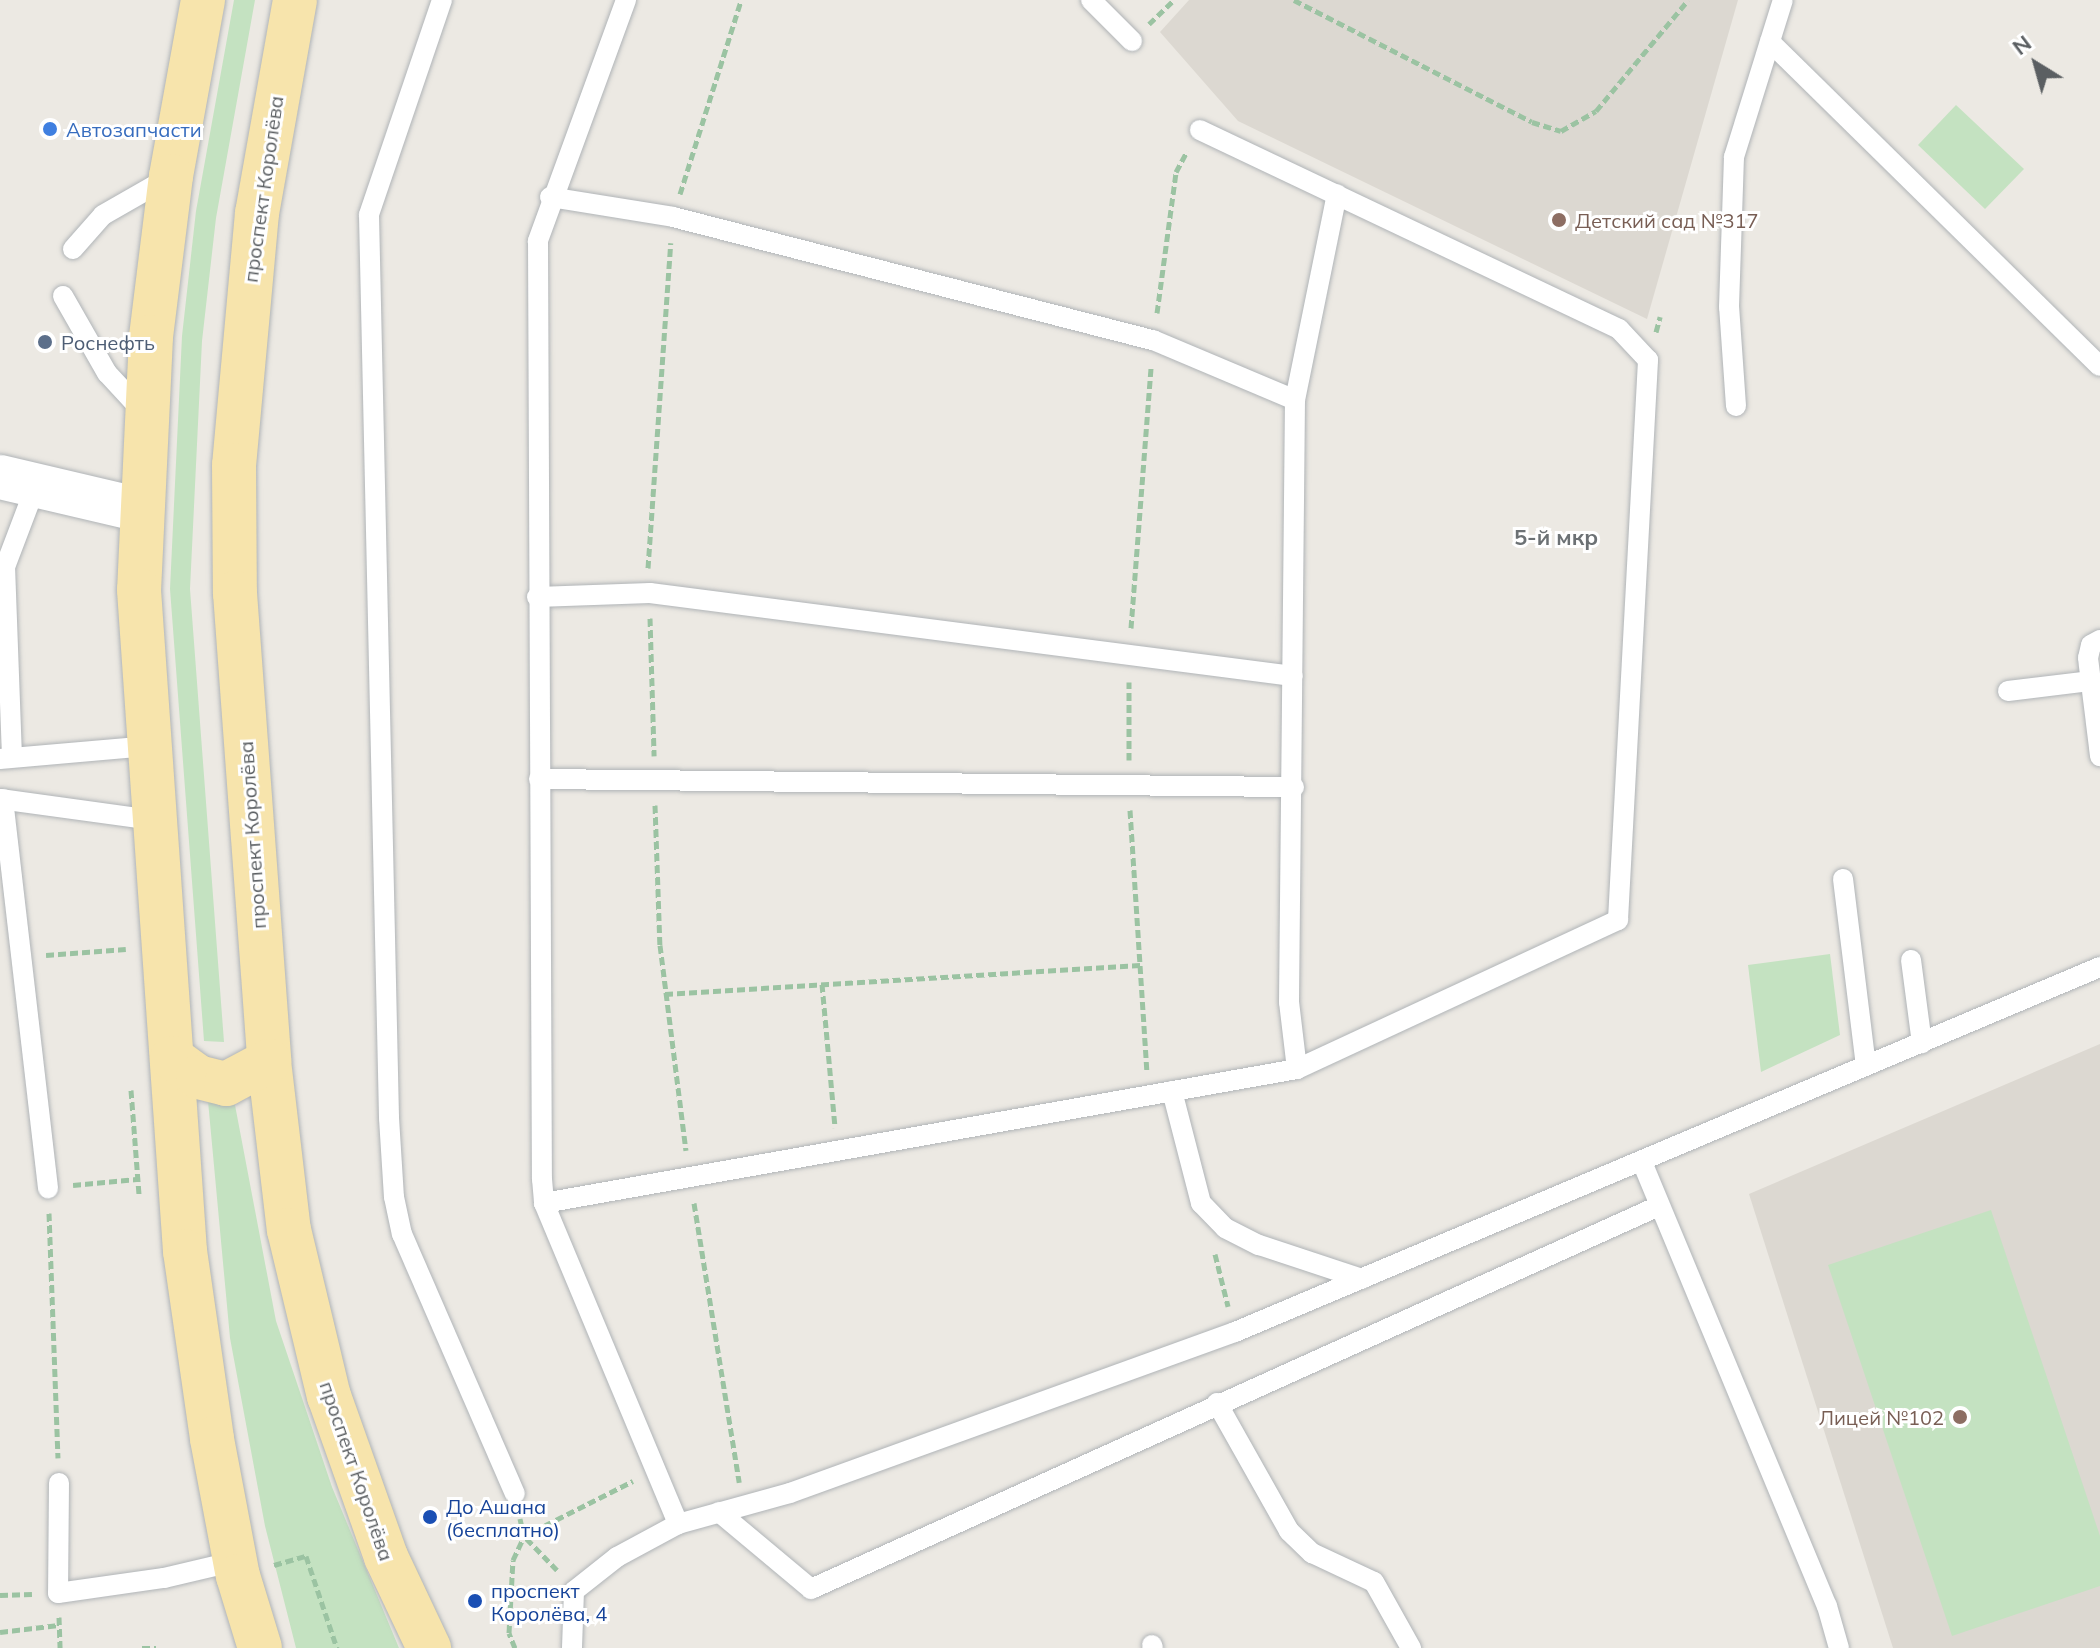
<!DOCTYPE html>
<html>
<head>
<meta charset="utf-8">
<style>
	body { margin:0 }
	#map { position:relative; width:2100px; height:1648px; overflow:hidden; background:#ece9e3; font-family:Mulish,sans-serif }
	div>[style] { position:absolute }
	.education>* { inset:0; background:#dcd8d1 }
	.green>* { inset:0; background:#c4e2c1 }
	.path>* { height:5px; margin-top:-2.5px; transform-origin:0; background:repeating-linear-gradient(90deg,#9bc3a2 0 8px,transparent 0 12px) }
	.roads { filter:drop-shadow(0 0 2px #b0b4b7) drop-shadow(0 0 2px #b0b4b7) }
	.lane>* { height:20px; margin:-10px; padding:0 10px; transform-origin:10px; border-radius:10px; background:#fff }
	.secondary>* { height:44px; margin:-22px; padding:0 22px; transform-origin:22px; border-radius:22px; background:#fff }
	.primary>* { height:44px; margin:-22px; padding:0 22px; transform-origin:22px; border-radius:22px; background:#f7e4ac }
	.dots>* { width:22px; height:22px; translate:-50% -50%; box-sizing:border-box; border:4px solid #fff; border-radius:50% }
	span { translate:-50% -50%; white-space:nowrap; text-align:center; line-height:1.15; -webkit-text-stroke:6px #fff; paint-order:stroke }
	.shop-label { font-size:20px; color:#366cbe }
	.left { translate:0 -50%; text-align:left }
	.street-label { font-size:20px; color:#5b5f62 }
	.education-label { font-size:20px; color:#785e54 }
	.right { translate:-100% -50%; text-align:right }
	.service-label { font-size:20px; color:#4e5e75 }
	.transit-label { font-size:20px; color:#164399 }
	.neighbourhood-label { font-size:22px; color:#6c7174; font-weight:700 }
	.north { position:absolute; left:1996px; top:24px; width:80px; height:80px; -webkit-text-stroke:6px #fff; paint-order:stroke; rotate:323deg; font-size:22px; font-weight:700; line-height:32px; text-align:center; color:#5b5f62 }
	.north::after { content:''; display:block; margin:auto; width:28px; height:36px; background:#5b5f62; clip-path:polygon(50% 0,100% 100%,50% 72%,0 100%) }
</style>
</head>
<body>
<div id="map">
	<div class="education">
		<div style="clip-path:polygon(1189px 0,1738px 0,1647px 319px,1238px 121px,1160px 32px)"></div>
		<div style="clip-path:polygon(2100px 1044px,2100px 1648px,1893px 1648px,1749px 1194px)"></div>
	</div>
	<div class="green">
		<div style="clip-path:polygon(234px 0,255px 0,216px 218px,202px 341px,190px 589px,224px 1042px,204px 1041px,170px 589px,182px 336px,196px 211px)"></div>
		<div style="clip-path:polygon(1956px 105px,2024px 169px,1985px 209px,1918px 145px)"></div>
		<div style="clip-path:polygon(1830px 954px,1840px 1035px,1761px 1072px,1748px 965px)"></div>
		<div style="clip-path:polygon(208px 1101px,235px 1105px,276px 1321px,332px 1487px,399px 1648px,296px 1648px,265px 1526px,230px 1338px)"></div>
		<div style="clip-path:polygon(1991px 1210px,2100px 1536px,2100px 1586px,1952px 1636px,1828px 1265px)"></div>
	</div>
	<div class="path">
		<div style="left:1294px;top:0;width:267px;rotate:27.1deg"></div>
		<div style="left:1532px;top:122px;width:30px;rotate:17deg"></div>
		<div style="left:1561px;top:131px;width:40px;rotate:-29.7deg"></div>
		<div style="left:1596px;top:111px;width:144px;rotate:-50.3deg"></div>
		<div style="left:1149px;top:24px;width:35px;rotate:-44deg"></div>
		<div style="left:680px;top:194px;width:203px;rotate:-72.5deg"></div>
		<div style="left:1157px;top:313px;width:142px;rotate:-82.3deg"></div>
		<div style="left:1176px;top:172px;width:24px;rotate:-62deg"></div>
		<div style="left:1656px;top:332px;width:16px;rotate:-75deg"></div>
		<div style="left:648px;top:568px;width:326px;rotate:-86deg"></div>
		<div style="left:650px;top:618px;width:138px;rotate:88.3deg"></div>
		<div style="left:1131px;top:628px;width:262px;rotate:-85.6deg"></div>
		<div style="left:1129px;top:760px;width:78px;rotate:-90deg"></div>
		<div style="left:655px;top:805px;width:140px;rotate:88deg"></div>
		<div style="left:660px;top:945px;width:207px;rotate:82.8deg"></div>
		<div style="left:1130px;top:810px;width:262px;rotate:86.3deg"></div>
		<div style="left:46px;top:955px;width:80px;rotate:-4.3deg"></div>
		<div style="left:822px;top:984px;width:144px;rotate:84.8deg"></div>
		<div style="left:665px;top:994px;width:476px;rotate:-3.5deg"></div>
		<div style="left:131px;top:1090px;width:105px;rotate:85.6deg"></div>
		<div style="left:73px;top:1185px;width:64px;rotate:-5.4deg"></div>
		<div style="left:694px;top:1203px;width:283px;rotate:80.8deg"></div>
		<div style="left:49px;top:1213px;width:245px;rotate:87.9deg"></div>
		<div style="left:1215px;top:1254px;width:54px;rotate:76deg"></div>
		<div style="left:274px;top:1565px;width:33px;rotate:-16deg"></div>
		<div style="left:306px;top:1556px;width:97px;rotate:71.4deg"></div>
		<div style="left:557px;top:1570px;width:47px;rotate:-134.1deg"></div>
		<div style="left:524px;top:1536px;width:122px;rotate:-26.8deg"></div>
		<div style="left:0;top:1595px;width:32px;rotate:-2deg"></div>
		<div style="left:59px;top:1617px;width:31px;rotate:88deg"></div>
		<div style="left:0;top:1632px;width:59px;rotate:-6.8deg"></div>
		<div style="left:142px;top:1648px;width:14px"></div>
		<div style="left:515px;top:1648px;width:16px;rotate:-112deg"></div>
		<div style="left:509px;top:1633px;width:73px;rotate:-86.9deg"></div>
		<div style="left:513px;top:1560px;width:26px;rotate:-65deg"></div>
		<div style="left:524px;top:1536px;width:18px;rotate:-103deg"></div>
	</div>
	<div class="roads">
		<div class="lane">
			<div style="left:442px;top:0;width:227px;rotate:108.8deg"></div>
			<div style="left:369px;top:215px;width:903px;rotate:88.73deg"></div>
			<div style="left:389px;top:1118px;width:79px;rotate:86.4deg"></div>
			<div style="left:394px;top:1197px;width:38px;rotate:78deg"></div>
			<div style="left:402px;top:1234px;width:283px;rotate:66.5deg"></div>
			<div style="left:626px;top:0;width:257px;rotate:110.1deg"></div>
			<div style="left:538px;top:241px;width:938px;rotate:89.76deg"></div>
			<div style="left:542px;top:1179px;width:24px;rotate:85deg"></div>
			<div style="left:544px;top:1203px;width:348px;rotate:67.3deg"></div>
			<div style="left:1091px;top:0;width:58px;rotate:45deg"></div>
			<div style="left:1770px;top:42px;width:462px;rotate:44.5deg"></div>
			<div style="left:550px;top:197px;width:125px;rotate:9.2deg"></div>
			<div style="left:673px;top:217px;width:496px;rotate:14.4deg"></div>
			<div style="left:1153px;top:340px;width:154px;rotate:22.9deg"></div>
			<div style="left:73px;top:249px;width:45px;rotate:-48.6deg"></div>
			<div style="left:103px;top:215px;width:78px;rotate:-29.8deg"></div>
			<div style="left:63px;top:296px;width:89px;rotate:60.3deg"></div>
			<div style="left:107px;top:373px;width:54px;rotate:47.2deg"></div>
			<div style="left:1736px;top:406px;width:99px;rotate:-94deg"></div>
			<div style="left:1729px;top:307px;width:150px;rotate:-88.1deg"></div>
			<div style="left:1734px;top:157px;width:164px;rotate:-72.7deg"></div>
			<div style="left:537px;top:597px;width:113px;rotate:-2deg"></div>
			<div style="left:650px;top:593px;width:648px;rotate:7.36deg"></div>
			<div style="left:2100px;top:640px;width:10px;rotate:151deg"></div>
			<div style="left:2091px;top:645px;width:13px;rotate:103deg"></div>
			<div style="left:2088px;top:658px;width:99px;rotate:83deg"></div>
			<div style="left:2008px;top:691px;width:84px;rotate:-6.9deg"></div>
			<div style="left:12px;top:757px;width:190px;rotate:-92.1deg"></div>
			<div style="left:5px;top:567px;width:85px;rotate:-69.2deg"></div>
			<div style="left:0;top:759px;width:151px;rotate:-5deg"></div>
			<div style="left:539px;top:779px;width:755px;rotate:0.61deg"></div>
			<div style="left:0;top:799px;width:155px;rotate:7.8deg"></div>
			<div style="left:3px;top:799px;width:392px;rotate:83.4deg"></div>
			<div style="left:1843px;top:879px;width:188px;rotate:83deg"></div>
			<div style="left:1911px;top:960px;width:84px;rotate:82.5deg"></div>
			<div style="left:1297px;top:1069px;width:67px;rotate:-96.8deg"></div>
			<div style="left:1289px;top:1002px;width:602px;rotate:-89.43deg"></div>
			<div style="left:1295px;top:400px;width:210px;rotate:-78.5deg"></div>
			<div style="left:1172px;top:1091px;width:116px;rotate:75.5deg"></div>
			<div style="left:1201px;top:1203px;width:35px;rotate:46deg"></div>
			<div style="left:1225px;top:1228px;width:38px;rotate:27deg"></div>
			<div style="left:1259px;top:1245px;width:108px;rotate:18.3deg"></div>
			<div style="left:1642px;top:1162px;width:481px;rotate:67.4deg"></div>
			<div style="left:1827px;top:1606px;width:44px;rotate:74.1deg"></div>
			<div style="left:544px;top:1203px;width:765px;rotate:-10.09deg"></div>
			<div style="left:1297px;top:1069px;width:354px;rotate:-24.9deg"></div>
			<div style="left:1618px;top:920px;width:561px;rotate:-86.93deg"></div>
			<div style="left:1648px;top:360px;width:42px;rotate:-133.1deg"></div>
			<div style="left:1619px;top:329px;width:464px;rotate:-154.6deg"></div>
			<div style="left:1217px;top:1403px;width:147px;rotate:60.6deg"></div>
			<div style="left:1289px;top:1531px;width:32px;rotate:44deg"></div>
			<div style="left:1312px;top:1553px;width:68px;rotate:25.1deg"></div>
			<div style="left:1374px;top:1582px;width:76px;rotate:60.7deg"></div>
			<div style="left:59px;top:1483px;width:110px;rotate:90.5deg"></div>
			<div style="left:58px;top:1593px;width:107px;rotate:-8.1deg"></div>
			<div style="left:164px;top:1578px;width:74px;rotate:-13.3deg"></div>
			<div style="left:719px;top:1512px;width:120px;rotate:39.9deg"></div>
			<div style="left:811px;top:1589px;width:930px;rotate:-24.31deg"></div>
			<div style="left:1152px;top:1645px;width:3px;rotate:72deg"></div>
			<div style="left:572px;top:1648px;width:57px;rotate:-88deg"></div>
			<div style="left:574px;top:1591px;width:55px;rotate:-38.3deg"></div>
			<div style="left:617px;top:1557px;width:69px;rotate:-28.4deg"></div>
			<div style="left:678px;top:1524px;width:116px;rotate:-15.5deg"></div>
			<div style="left:790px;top:1493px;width:473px;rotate:-19.9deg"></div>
			<div style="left:1235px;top:1332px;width:939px;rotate:-22.88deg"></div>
		</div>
		<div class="secondary">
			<div style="left:0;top:477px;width:145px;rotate:13.2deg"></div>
		</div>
		<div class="primary">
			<div style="left:203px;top:0;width:179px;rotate:100.3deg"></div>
			<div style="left:171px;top:176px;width:162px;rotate:97.1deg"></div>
			<div style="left:151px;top:337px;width:253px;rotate:92.7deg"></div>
			<div style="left:139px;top:590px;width:663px;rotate:86.02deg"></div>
			<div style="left:185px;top:1251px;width:190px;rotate:81.8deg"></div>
			<div style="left:212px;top:1439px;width:139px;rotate:79.3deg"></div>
			<div style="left:238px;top:1576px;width:75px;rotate:73deg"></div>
			<div style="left:295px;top:0;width:216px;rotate:100.1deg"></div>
			<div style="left:257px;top:213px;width:253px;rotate:95.2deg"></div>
			<div style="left:234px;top:465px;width:128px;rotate:89.6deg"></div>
			<div style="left:235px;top:593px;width:469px;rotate:85.8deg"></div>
			<div style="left:269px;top:1061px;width:170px;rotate:83.3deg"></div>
			<div style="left:289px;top:1230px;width:171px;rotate:76.5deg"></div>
			<div style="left:329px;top:1396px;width:171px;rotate:70.5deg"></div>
			<div style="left:386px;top:1557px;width:101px;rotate:64.7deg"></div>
			<div style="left:172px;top:1058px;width:32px;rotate:36deg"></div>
			<div style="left:198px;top:1077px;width:29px;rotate:14deg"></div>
			<div style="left:226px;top:1084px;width:49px;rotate:-28.1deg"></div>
		</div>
	</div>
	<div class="dots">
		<div style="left:50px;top:129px;background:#3f7fe0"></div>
		<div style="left:1559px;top:220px;background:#8d6e63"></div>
		<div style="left:45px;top:342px;background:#5c6f8a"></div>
		<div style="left:1960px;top:1417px;background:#8d6e63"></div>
		<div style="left:430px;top:1517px;background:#1a4fb4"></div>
		<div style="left:475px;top:1601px;background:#1a4fb4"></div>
	</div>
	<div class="shop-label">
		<span class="left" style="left:66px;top:129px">Автозапчасти</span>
	</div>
	<div class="street-label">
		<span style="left:263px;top:189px;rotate:-82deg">проспект Королёва</span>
		<span style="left:252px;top:835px;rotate:-94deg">проспект Королёва</span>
		<span style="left:357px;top:1471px;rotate:71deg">проспект Королёва</span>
	</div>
	<div class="education-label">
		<span class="left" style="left:1575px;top:220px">Детский сад №317</span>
		<span class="right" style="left:1944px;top:1417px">Лицей №102</span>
	</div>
	<div class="service-label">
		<span class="left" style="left:61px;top:342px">Роснефть</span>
	</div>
	<div class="transit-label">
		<span class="left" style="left:446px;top:1518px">До Ашана<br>(бесплатно)</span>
		<span class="left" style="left:491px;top:1602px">проспект<br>Королёва, 4</span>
	</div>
	<div class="neighbourhood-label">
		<span style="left:1556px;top:538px">5-й мкр</span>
	</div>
	<div class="north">N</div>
</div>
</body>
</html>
